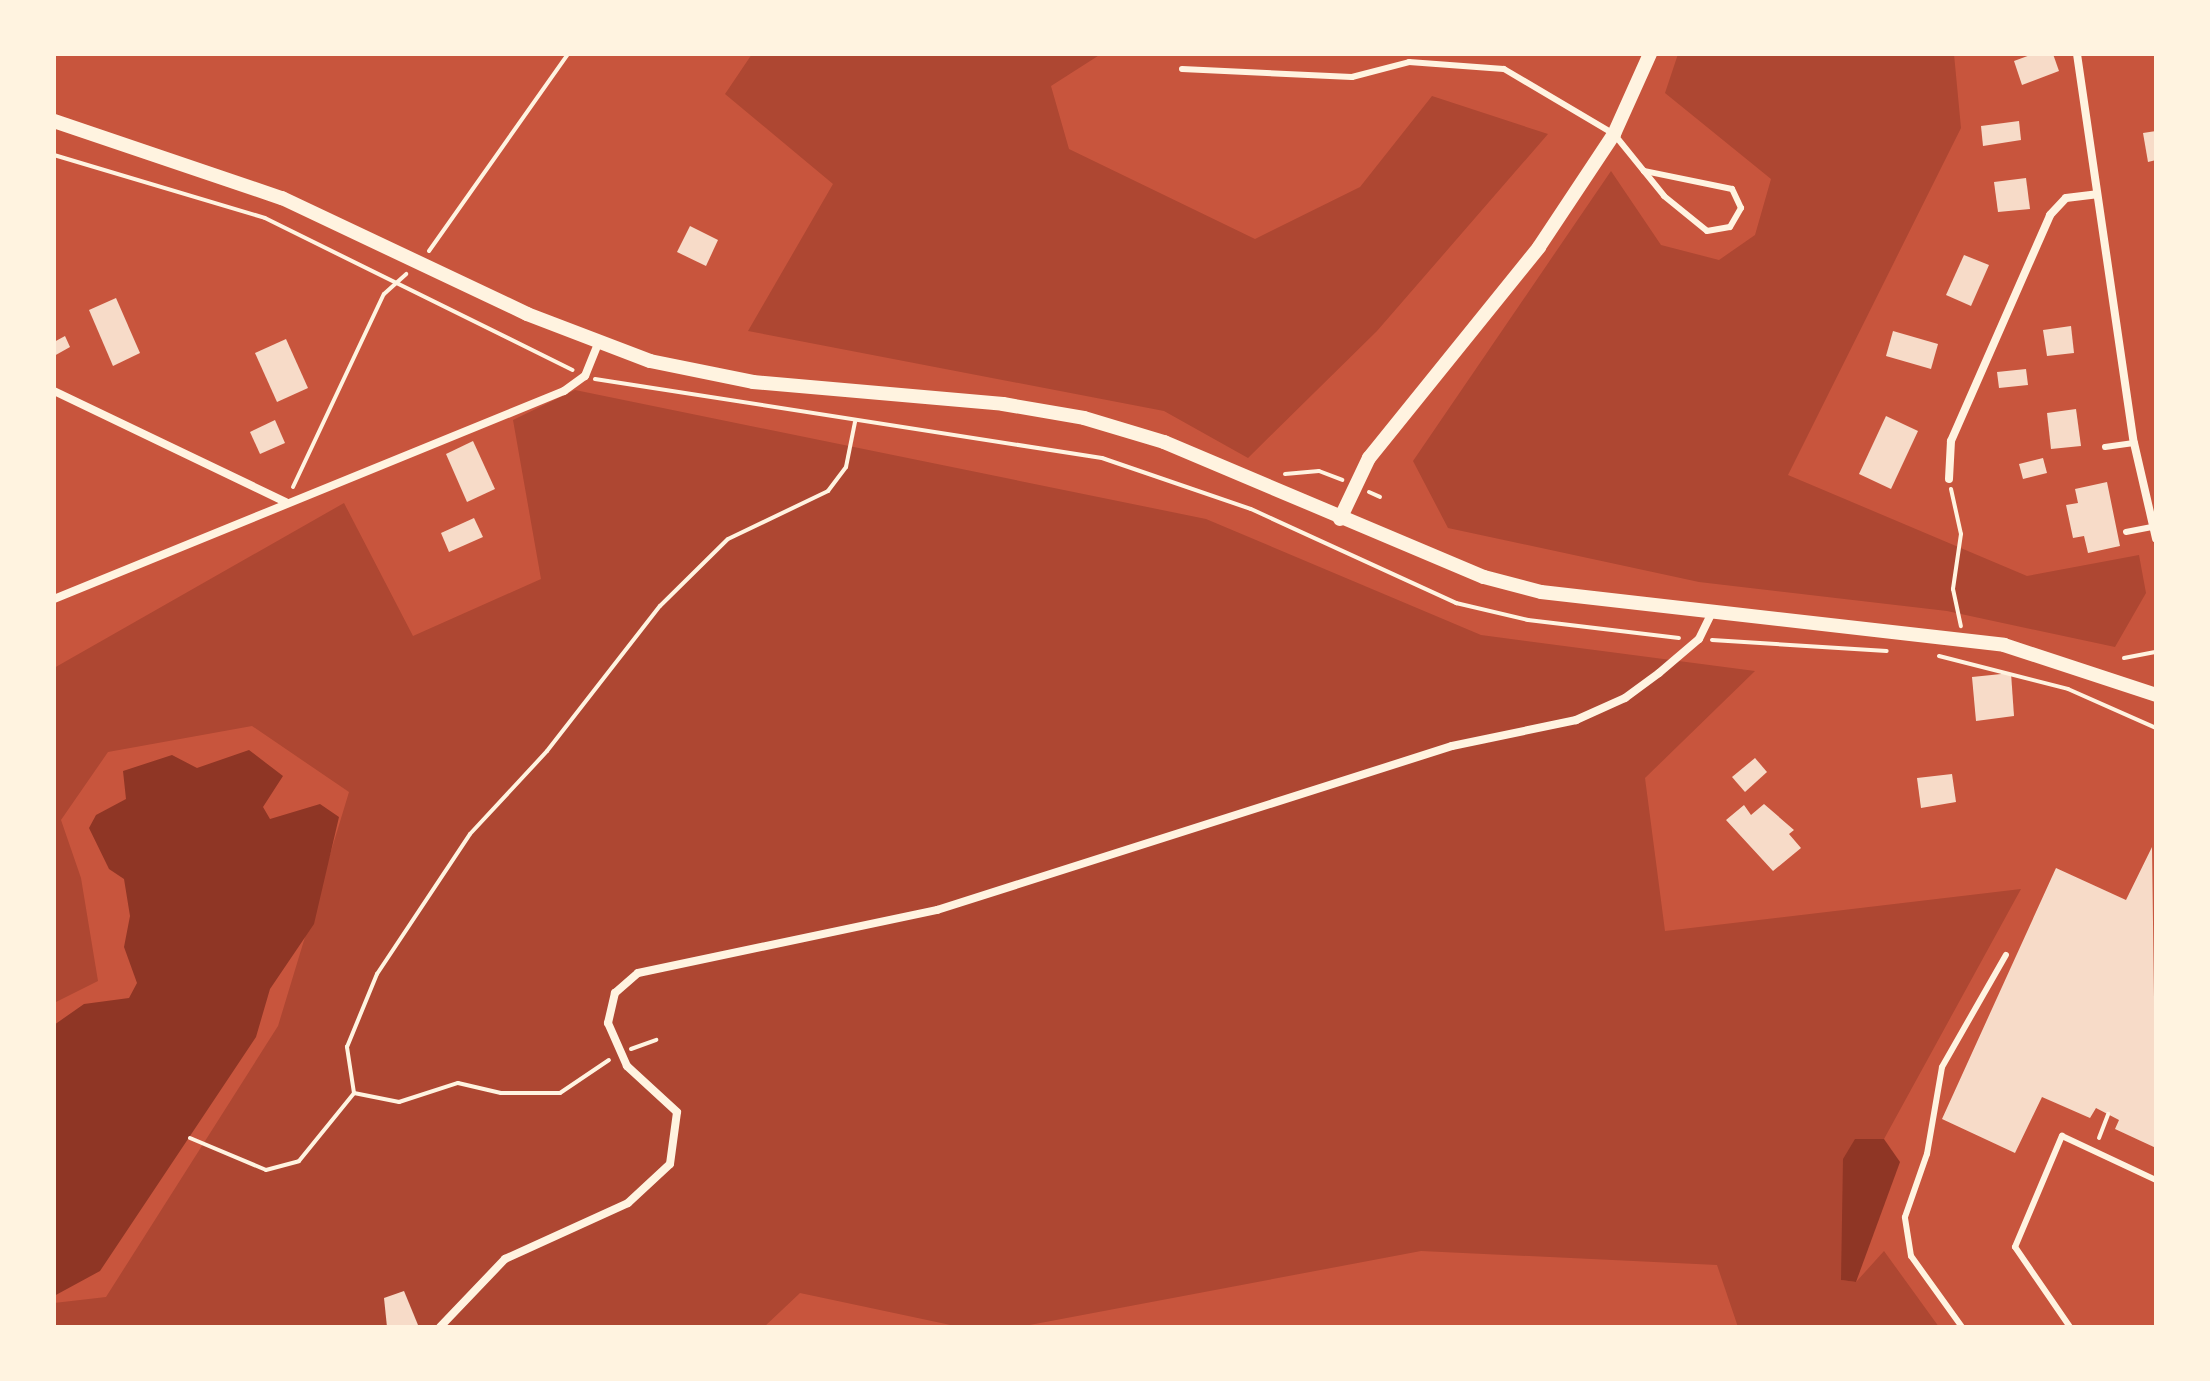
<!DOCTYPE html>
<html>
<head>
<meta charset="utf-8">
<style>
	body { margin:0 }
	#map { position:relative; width:2210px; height:1381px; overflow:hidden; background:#c8553d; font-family:Raleway,sans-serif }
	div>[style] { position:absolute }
	.green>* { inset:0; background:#ae4732 }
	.water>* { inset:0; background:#8f3625 }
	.building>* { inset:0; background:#f7dbc8 }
	.path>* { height:4px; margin:-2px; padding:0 2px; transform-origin:2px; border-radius:2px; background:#fff3e0 }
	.service>* { height:6px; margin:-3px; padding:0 3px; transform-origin:3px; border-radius:3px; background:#fff3e0 }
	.minor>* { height:8px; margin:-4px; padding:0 4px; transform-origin:4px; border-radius:4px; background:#fff3e0 }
	.tertiary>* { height:14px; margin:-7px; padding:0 7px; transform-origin:7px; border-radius:7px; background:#fff3e0 }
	span { translate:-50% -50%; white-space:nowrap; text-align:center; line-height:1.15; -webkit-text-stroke:8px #fff3e0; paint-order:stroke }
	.frame { position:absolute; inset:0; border:56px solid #fff3e0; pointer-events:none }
</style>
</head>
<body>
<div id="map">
	<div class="green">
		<div style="clip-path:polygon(752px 54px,1101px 54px,1051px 86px,1069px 149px,1255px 239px,1360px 187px,1432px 96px,1548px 134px,1377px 331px,1248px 458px,1164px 411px,748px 331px,833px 184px,725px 94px)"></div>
		<div style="clip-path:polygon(1678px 54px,1954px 54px,1961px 128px,1788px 475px,2027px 576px,2139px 555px,2146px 593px,2115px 647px,1947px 611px,1699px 582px,1448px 528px,1413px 461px,1611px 171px,1661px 245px,1719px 260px,1755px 235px,1771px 179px,1665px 93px)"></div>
		<div style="clip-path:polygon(575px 390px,1206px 519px,1481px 635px,1755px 671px,1645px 778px,1665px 931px,2021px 889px,1884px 1139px,1855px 1139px,1841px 1280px,1856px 1282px,1884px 1251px,1939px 1327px,1738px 1327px,1717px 1265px,1421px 1251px,1019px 1327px,960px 1327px,800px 1293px,764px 1327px,54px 1327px,54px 1303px,106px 1297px,278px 1026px,349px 792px,252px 726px,108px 752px,61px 820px,81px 878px,98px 981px,54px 1003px,54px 668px,344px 503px,413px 636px,541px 579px,513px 420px)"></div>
	</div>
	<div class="water">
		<div style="clip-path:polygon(249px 750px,283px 776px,263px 807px,270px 819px,320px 804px,339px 817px,314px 924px,270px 989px,256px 1037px,100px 1271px,54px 1296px,54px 1025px,84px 1004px,129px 998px,137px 983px,124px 947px,130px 916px,124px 879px,109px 869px,89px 828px,96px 815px,126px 799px,123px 771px,172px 755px,197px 768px)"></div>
		<div style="clip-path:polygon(1855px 1139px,1884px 1139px,1900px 1162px,1856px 1282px,1841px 1280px,1843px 1159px)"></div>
	</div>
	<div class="building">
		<div style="clip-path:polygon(2033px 54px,2053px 54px,2059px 71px,2022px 85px,2014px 61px)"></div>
		<div style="clip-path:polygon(2019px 121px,2021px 140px,1983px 146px,1981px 126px)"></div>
		<div style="clip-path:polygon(2156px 131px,2156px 160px,2148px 162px,2143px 133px)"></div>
		<div style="clip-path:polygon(2026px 178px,2030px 209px,1998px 212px,1994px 182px)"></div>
		<div style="clip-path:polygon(690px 226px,718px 240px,706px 266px,677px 252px)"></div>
		<div style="clip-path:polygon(1964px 255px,1989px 265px,1971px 306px,1946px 295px)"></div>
		<div style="clip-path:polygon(116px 298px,140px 353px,113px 366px,89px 310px)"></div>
		<div style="clip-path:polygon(2071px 326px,2074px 353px,2047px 356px,2043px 330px)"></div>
		<div style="clip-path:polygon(1893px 331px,1938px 344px,1931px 369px,1886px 356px)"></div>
		<div style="clip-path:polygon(65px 336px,70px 347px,54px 356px,54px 342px)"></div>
		<div style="clip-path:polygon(286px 339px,308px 388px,277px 402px,255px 353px)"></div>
		<div style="clip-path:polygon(2026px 369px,2028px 385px,1999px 388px,1997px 372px)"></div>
		<div style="clip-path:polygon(2076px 409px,2081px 446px,2051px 449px,2047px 413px)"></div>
		<div style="clip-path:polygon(1886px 416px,1918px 431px,1891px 489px,1859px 474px)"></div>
		<div style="clip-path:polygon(275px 420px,285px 443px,260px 454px,250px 432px)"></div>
		<div style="clip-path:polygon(473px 441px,495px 489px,467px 502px,446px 454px)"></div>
		<div style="clip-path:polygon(2043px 458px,2047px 473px,2023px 479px,2019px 464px)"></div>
		<div style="clip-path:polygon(2107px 482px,2120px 546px,2088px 553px,2084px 536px,2073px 538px,2066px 505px,2078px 503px,2075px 489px)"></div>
		<div style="clip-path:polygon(474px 518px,483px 537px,449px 552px,441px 533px)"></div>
		<div style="clip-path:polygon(2011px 673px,2014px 716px,1976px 721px,1972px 677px)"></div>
		<div style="clip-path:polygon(1755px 758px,1767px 772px,1745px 792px,1732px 777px)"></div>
		<div style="clip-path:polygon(1952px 774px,1956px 802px,1921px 808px,1917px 778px)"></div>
		<div style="clip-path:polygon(1764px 804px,1794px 830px,1789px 834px,1801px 848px,1773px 871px,1726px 820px,1744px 805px,1751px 815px)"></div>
		<div style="clip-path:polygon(2152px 847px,2156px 1148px,2115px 1129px,2119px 1120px,2096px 1108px,2090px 1118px,2042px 1097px,2015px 1153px,1942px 1119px,2056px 868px,2126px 900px)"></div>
		<div style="clip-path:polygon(404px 1291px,418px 1325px,387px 1327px,384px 1298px)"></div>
	</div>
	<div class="path">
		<div style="left:54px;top:155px;width:220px;rotate:16.6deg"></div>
		<div style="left:265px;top:218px;width:343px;rotate:26.3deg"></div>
		<div style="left:429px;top:251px;width:241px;rotate:-54.8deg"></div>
		<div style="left:595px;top:379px;width:513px;rotate:8.86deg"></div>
		<div style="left:1102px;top:458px;width:157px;rotate:18.9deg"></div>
		<div style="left:1251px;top:509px;width:226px;rotate:24.6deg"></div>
		<div style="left:1456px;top:603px;width:74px;rotate:13.3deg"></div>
		<div style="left:1528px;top:620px;width:152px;rotate:6.8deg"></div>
		<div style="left:1285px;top:474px;width:34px;rotate:-5deg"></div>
		<div style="left:1319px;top:471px;width:25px;rotate:21deg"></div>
		<div style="left:293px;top:487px;width:213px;rotate:-64.8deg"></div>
		<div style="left:384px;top:294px;width:30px;rotate:-42deg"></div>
		<div style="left:1951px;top:489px;width:46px;rotate:77.5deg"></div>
		<div style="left:1961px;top:534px;width:56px;rotate:98.3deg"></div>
		<div style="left:1953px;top:589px;width:38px;rotate:78deg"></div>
		<div style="left:1369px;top:492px;width:12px;rotate:24deg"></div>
		<div style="left:1712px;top:640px;width:175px;rotate:3.6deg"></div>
		<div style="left:1939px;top:656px;width:133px;rotate:14.3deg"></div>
		<div style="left:2068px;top:689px;width:96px;rotate:23.9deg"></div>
		<div style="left:2124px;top:658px;width:33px;rotate:-11deg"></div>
		<div style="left:631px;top:1049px;width:27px;rotate:-20deg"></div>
		<div style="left:354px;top:1093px;width:46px;rotate:11.3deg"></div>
		<div style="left:399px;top:1102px;width:62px;rotate:-17.9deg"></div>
		<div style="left:458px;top:1083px;width:44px;rotate:13.1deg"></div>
		<div style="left:501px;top:1093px;width:59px"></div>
		<div style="left:560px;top:1093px;width:59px;rotate:-34deg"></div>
		<div style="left:190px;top:1138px;width:82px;rotate:22.8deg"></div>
		<div style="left:266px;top:1170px;width:34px;rotate:-15deg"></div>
		<div style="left:299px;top:1161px;width:87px;rotate:-51deg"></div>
		<div style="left:354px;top:1093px;width:47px;rotate:-98.7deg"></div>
		<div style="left:347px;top:1047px;width:79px;rotate:-67.7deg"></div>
		<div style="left:377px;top:974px;width:168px;rotate:-56.4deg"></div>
		<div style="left:470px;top:834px;width:113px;rotate:-47.1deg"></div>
		<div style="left:547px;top:751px;width:184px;rotate:-52.1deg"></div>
		<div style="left:660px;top:606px;width:95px;rotate:-44.6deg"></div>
		<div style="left:728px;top:539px;width:111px;rotate:-25.6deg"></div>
		<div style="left:828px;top:491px;width:30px;rotate:-53deg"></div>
		<div style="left:846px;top:467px;width:46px;rotate:-78.7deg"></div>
		<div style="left:2099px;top:1138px;width:26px;rotate:-69deg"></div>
	</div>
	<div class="service">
		<div style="left:1182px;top:69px;width:170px;rotate:2.7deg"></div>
		<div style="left:1352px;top:77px;width:59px;rotate:-14.7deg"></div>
		<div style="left:1409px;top:62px;width:95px;rotate:4.2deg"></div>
		<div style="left:1504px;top:69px;width:128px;rotate:30.6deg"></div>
		<div style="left:1614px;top:134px;width:48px;rotate:51deg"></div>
		<div style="left:1644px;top:171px;width:32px;rotate:51deg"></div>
		<div style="left:1664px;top:196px;width:55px;rotate:39.1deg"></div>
		<div style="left:1707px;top:231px;width:23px;rotate:-10deg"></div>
		<div style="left:1730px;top:227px;width:22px;rotate:-60deg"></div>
		<div style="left:1741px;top:208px;width:21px;rotate:-115deg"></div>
		<div style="left:1732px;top:189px;width:90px;rotate:-168.4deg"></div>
		<div style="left:2105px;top:447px;width:29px;rotate:-8deg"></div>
		<div style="left:2126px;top:532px;width:25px;rotate:-11deg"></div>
		<div style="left:1962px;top:1327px;width:87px;rotate:-125.7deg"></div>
		<div style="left:1911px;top:1256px;width:39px;rotate:-99deg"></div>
		<div style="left:1905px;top:1217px;width:67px;rotate:-70.8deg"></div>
		<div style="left:1927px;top:1154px;width:88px;rotate:-80.2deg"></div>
		<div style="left:1942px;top:1067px;width:129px;rotate:-60.3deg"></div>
		<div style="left:2070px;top:1327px;width:97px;rotate:-124.5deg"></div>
		<div style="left:2015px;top:1247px;width:121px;rotate:-67.1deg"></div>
		<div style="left:2062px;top:1136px;width:104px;rotate:25.1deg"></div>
	</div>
	<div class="minor">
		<div style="left:2077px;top:54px;width:393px;rotate:81.7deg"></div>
		<div style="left:2134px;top:443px;width:98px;rotate:77deg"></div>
		<div style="left:54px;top:391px;width:257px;rotate:25.6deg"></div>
		<div style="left:1949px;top:479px;width:38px;rotate:-87deg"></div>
		<div style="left:1951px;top:441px;width:247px;rotate:-66.3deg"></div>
		<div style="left:2050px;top:215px;width:23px;rotate:-47deg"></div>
		<div style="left:2066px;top:198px;width:31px;rotate:-7deg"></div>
		<div style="left:54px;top:599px;width:551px;rotate:-22.19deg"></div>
		<div style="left:564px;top:391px;width:26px;rotate:-36deg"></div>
		<div style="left:585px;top:376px;width:35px;rotate:-68deg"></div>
		<div style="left:440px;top:1327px;width:94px;rotate:-46.3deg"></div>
		<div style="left:505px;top:1259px;width:135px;rotate:-24.5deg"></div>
		<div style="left:628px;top:1203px;width:57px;rotate:-42.9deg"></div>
		<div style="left:670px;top:1164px;width:52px;rotate:-82.3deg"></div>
		<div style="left:677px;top:1112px;width:68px;rotate:-137.4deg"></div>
		<div style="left:627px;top:1066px;width:47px;rotate:-113.8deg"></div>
		<div style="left:608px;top:1023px;width:31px;rotate:-77deg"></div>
		<div style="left:615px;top:993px;width:30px;rotate:-41deg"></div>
		<div style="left:638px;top:973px;width:306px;rotate:-11.9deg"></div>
		<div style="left:937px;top:910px;width:540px;rotate:-17.66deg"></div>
		<div style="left:1452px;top:746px;width:127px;rotate:-11.8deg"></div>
		<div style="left:1576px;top:720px;width:54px;rotate:-24.2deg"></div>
		<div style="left:1625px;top:698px;width:42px;rotate:-36.3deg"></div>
		<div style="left:1659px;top:673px;width:52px;rotate:-40.4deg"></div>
		<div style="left:1699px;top:639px;width:25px;rotate:-64deg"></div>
	</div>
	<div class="tertiary">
		<div style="left:54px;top:121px;width:241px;rotate:18.7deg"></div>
		<div style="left:282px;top:198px;width:271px;rotate:25.3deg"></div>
		<div style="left:527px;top:314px;width:132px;rotate:20.9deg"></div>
		<div style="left:650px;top:361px;width:105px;rotate:11.5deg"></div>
		<div style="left:753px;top:382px;width:251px;rotate:5deg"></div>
		<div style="left:1003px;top:404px;width:82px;rotate:9.8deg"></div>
		<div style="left:1084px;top:418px;width:84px;rotate:16.7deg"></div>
		<div style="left:1164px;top:442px;width:347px;rotate:22.9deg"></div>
		<div style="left:1484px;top:577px;width:59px;rotate:14.7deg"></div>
		<div style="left:1541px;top:592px;width:466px;rotate:6.5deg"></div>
		<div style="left:2004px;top:645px;width:160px;rotate:18.2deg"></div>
		<div style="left:1340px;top:519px;width:68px;rotate:-64.6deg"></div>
		<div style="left:1369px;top:458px;width:271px;rotate:-51.1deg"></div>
		<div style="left:1539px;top:247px;width:136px;rotate:-56.4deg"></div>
		<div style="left:1614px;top:134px;width:88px;rotate:-65.8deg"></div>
	</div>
	<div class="frame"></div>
</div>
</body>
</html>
